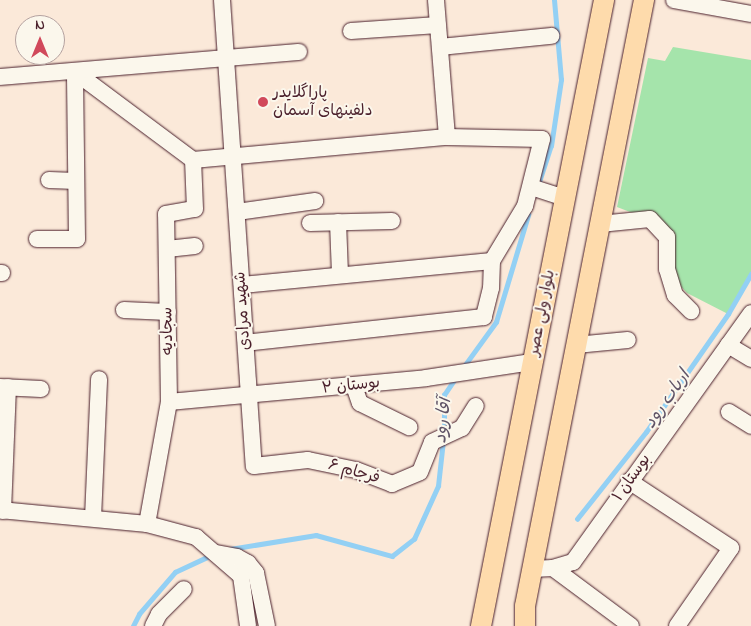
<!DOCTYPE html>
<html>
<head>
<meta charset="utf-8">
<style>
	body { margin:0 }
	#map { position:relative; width:751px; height:626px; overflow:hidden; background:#fbe9d9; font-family:"Indie Flower","Playpen Sans Arabic",sans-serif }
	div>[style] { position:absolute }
	.green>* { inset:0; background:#a5e4ab }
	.stream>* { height:4.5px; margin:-2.25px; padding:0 2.25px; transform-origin:2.25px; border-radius:2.25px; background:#93d0f4 }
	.roads { filter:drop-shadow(0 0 1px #4a1f2b) drop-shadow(0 0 1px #4a1f2b) }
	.minor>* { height:16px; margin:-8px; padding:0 8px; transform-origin:8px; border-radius:8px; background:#fbf7ec }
	.major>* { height:20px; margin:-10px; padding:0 10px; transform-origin:10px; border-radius:10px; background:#fedbac }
	.dots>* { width:14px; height:14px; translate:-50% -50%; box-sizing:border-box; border:2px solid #fbf7ec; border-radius:50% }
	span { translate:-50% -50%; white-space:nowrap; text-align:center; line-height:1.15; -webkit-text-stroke:4px #fbf7ec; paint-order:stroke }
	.poi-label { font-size:16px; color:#4a1f2b }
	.left { translate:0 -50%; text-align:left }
	.street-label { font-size:16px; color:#4a1f2b }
	.water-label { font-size:18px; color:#605467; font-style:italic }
	.north { position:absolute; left:15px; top:15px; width:50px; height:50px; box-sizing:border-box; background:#fbf7ec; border:1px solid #b4a19f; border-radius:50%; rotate:0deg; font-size:14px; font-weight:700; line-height:20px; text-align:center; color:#4a1f2b }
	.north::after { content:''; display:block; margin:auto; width:18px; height:22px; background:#d1495b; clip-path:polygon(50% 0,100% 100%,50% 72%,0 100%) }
</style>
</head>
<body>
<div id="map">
	<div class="green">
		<div style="clip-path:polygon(673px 47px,751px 60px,751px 274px,728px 314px,687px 293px,668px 273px,666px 236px,651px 220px,617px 207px,648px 58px,665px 61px)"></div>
	</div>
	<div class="stream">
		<div style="left:539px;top:182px;width:38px;rotate:-72deg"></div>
		<div style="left:551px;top:146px;width:67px;rotate:-81.4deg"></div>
		<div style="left:561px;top:80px;width:80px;rotate:-95deg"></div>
		<div style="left:462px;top:369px;width:58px;rotate:-54.1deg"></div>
		<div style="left:496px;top:322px;width:112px;rotate:-73.3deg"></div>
		<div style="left:444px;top:433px;width:38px;rotate:-90deg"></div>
		<div style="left:444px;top:395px;width:22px;rotate:-56deg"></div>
		<div style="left:577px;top:519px;width:111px;rotate:-51.6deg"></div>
		<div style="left:646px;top:432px;width:144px;rotate:-55.2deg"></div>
		<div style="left:728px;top:314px;width:46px;rotate:-60.1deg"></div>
		<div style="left:230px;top:549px;width:87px;rotate:-9.2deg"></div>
		<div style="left:316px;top:535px;width:79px;rotate:15.4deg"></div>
		<div style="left:392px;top:556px;width:28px;rotate:-38deg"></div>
		<div style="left:414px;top:539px;width:58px;rotate:-65.6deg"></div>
		<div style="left:438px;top:486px;width:45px;rotate:-83.7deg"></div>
		<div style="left:133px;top:626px;width:13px;rotate:-63deg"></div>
		<div style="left:139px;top:614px;width:55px;rotate:-49.4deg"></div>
		<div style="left:175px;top:572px;width:40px;rotate:-25deg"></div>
	</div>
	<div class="roads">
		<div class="minor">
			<div style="left:222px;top:0;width:467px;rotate:86.1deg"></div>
			<div style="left:254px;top:466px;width:54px;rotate:-6.3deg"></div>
			<div style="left:308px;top:460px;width:49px;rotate:11.8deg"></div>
			<div style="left:356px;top:470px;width:39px;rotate:21deg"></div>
			<div style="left:392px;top:484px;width:30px;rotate:-23deg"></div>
			<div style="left:420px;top:472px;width:32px;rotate:-68deg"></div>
			<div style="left:432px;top:442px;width:33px;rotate:-25deg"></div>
			<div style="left:462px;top:428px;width:26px;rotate:-58deg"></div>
			<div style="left:436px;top:0;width:137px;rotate:85.4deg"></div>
			<div style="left:674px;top:0;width:78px;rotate:10.3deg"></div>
			<div style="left:351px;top:31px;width:87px;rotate:-3.9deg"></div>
			<div style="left:440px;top:47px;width:112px;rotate:-5.7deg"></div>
			<div style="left:75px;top:72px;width:147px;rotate:36.7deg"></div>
			<div style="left:193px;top:160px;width:255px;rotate:-5.2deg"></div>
			<div style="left:447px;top:137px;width:95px;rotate:1.2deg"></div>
			<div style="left:542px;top:139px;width:69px;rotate:104.2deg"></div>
			<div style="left:525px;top:206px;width:64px;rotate:121deg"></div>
			<div style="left:492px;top:261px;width:27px;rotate:92deg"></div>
			<div style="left:491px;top:288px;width:30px;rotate:104deg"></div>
			<div style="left:484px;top:317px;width:239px;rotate:173.8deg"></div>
			<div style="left:0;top:77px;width:300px;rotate:-4.8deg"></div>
			<div style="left:49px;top:180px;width:27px;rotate:2deg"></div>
			<div style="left:531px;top:187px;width:36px;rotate:18deg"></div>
			<div style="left:237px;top:212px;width:79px;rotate:-8deg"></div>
			<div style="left:338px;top:222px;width:53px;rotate:87.8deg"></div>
			<div style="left:310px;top:223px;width:82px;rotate:-1.4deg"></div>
			<div style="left:600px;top:224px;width:50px;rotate:-5.7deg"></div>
			<div style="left:650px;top:219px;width:25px;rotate:47deg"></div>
			<div style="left:667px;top:237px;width:32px;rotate:90deg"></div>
			<div style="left:667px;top:269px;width:27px;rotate:73deg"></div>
			<div style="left:675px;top:295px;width:23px;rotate:45deg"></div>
			<div style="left:37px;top:239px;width:40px"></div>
			<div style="left:77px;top:239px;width:167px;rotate:-90.7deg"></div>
			<div style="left:167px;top:249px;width:28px;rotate:-6deg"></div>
			<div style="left:0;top:273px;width:2px"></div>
			<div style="left:242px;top:285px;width:251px;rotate:-5.5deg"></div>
			<div style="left:124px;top:310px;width:44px;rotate:2.6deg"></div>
			<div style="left:576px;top:345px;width:52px;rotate:-5.5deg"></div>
			<div style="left:728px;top:345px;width:27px;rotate:31deg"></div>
			<div style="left:354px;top:386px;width:18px;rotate:71deg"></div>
			<div style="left:360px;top:403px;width:55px;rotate:26.1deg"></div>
			<div style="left:0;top:387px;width:41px;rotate:2.8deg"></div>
			<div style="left:169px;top:402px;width:258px;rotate:-5.3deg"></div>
			<div style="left:426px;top:378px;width:107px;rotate:-8.6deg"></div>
			<div style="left:729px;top:412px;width:26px;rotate:32deg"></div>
			<div style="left:629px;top:481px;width:122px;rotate:33.3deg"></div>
			<div style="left:731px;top:548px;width:95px;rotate:124.7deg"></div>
			<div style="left:0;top:510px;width:148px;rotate:5.4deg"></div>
			<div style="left:147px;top:524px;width:51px;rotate:14.9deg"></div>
			<div style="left:196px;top:537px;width:60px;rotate:40.9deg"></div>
			<div style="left:241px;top:576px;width:50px;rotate:82deg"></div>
			<div style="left:3px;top:511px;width:124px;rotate:-87.7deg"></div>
			<div style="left:93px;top:518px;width:139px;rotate:-87.5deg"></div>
			<div style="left:147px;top:524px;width:124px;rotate:-79.8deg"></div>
			<div style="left:169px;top:402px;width:188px;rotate:-90.9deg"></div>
			<div style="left:166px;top:214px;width:29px;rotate:-10deg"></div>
			<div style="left:195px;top:209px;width:49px;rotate:-92.3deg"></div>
			<div style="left:215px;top:553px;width:22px;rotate:10deg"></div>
			<div style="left:237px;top:557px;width:13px;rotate:29deg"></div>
			<div style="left:248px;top:563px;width:13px;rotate:51deg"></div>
			<div style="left:256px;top:573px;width:54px;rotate:78.3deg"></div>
			<div style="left:553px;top:568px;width:97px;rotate:36.6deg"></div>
			<div style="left:532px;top:569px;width:21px;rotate:-3deg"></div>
			<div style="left:553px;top:568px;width:21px;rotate:-17deg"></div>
			<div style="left:573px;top:562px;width:306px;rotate:-54.4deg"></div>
			<div style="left:153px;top:626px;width:13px;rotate:-63deg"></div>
			<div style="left:159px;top:614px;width:35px;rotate:-45deg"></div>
		</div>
		<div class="major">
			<div style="left:481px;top:626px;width:638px;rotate:-78.88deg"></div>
			<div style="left:525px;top:626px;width:20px;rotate:-90deg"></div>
			<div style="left:525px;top:606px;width:618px;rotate:-78.89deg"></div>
		</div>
	</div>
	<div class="dots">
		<div style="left:263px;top:102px;background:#d1495b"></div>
	</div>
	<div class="poi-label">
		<span class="left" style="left:273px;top:102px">پاراگلایدر<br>دلفینهای آسمان</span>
	</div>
	<div class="street-label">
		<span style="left:243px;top:311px;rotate:-94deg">شهید مرادی</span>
		<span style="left:542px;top:313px;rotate:-79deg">بلوار ولی عصر</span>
		<span style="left:168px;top:331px;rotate:-91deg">سجادیه</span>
		<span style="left:351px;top:386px;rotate:-6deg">بوستان ۲</span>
		<span style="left:354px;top:472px;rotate:16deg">فرجام ۶</span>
		<span style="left:632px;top:478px;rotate:-55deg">بوستان ۱</span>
	</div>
	<div class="water-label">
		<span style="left:668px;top:400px;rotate:-55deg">ارباب رود</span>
		<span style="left:444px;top:421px;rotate:-83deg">آقا رود</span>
	</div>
	<div class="north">N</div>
</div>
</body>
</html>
